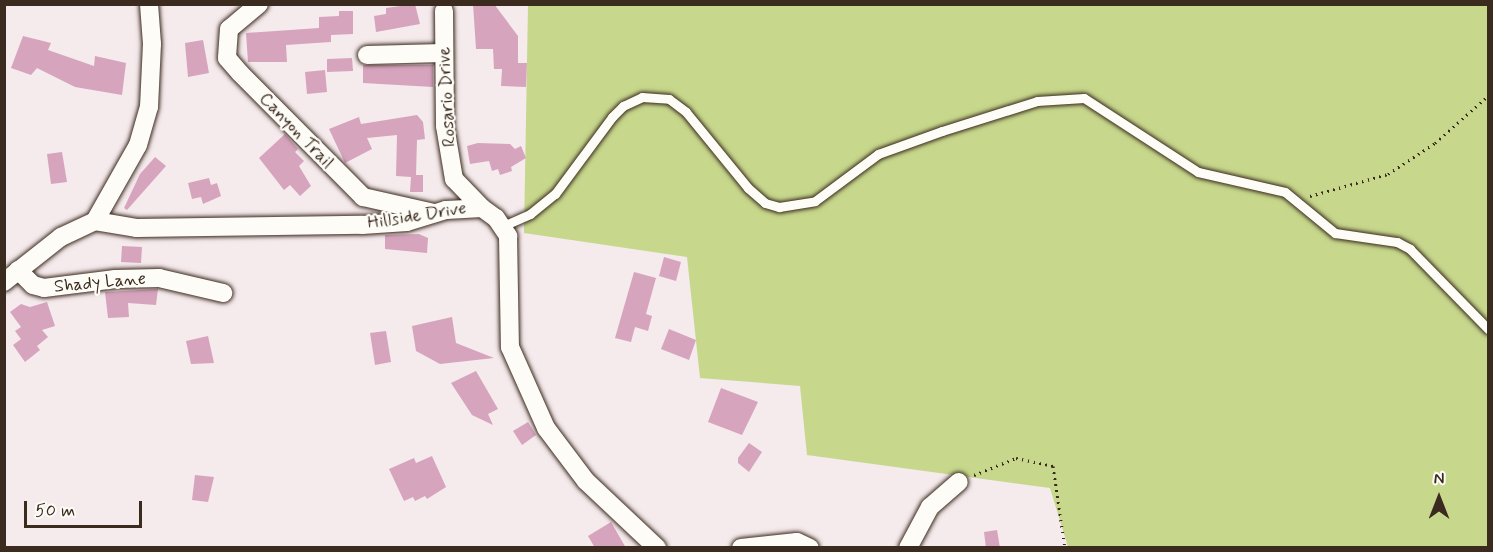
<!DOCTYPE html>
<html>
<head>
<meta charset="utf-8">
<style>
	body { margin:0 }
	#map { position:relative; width:1493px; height:552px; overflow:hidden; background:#f5eaec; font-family:Mynerve,sans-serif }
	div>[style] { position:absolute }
	.green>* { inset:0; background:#c7d88c }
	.building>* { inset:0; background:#d7a4be }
	.path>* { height:3px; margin-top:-1.5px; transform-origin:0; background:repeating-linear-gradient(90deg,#3b2a1e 0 1.5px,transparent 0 6px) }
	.roads { filter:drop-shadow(0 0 2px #3b2a1e) drop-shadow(0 0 2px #3b2a1e) }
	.lane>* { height:9px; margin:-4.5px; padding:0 4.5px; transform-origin:4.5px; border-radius:4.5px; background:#fdfcf7 }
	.street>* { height:18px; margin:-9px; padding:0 9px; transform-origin:9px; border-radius:9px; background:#fdfcf7 }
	span { translate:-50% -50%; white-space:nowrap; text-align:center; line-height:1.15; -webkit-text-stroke:4.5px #fdfcf7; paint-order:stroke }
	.street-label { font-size:18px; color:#3b2a1e }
	.frame { position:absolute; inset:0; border:6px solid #3b2a1e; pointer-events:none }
	.north { position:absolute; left:1409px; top:468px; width:60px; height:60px; -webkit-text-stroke:4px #fdfcf7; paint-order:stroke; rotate:0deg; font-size:16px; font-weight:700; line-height:24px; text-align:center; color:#3b2a1e }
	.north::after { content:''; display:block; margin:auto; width:21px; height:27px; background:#3b2a1e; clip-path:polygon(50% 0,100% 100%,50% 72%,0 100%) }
	.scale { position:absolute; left:24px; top:501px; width:118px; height:27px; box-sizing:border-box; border:3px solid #3b2a1e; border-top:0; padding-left:8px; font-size:18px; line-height:21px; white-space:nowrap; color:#3b2a1e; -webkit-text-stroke:4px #fdfcf7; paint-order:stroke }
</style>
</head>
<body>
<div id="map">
	<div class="green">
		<div style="clip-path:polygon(528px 5px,1488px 5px,1488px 547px,1068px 547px,1050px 488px,807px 455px,800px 386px,700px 378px,687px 257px,524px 233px)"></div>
	</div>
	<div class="building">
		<div style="clip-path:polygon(415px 4px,420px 24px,376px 32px,374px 16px,386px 14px,386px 8px)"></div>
		<div style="clip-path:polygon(473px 4px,494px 4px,518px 36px,518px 63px,527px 63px,526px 87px,501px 86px,502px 69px,494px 69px,493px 49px,476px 49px)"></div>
		<div style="clip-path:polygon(339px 11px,353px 11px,353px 34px,331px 35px,331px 42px,286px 45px,287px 62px,248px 62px,246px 33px,319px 28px,319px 17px,339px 16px)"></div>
		<div style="clip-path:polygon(23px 36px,51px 43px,48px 50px,94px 66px,95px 56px,126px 63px,122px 95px,75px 87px,37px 68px,31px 75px,11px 68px)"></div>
		<div style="clip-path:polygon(203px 40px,209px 73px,188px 77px,185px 43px)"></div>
		<div style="clip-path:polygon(352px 58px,353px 71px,327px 72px,327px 59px)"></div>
		<div style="clip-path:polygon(363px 65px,433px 65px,433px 87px,363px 83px)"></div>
		<div style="clip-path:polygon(325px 70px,327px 92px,307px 94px,305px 72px)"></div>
		<div style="clip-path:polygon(417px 115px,423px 122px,425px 139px,417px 140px,416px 175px,423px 175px,423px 192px,410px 192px,411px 177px,396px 176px,397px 135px,367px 138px,372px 149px,345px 163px,329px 129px,359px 117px,361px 124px)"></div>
		<div style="clip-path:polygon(285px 134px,298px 149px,295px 152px,304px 161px,299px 166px,311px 186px,300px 196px,290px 185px,284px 190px,259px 158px)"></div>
		<div style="clip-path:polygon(478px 143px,510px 144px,515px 149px,521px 146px,526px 158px,511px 167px,512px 171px,500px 175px,498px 169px,492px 171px,489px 161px,470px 164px,467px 146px)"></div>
		<div style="clip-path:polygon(62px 152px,67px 182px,51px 184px,47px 154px)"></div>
		<div style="clip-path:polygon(155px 157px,166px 166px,127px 210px,124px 208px,140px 174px)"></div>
		<div style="clip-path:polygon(209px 178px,211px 185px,217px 183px,221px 196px,203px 204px,201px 197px,192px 199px,188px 183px)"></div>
		<div style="clip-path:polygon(419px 234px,428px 238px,427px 253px,385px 249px,385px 235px)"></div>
		<div style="clip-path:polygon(122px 246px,142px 247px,141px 263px,121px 262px)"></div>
		<div style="clip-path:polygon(664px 257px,681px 262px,676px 281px,659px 276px)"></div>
		<div style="clip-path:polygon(634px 272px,656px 278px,646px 314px,652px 316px,648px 331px,635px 327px,631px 342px,615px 338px)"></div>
		<div style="clip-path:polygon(158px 289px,156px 305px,128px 303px,129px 317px,108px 318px,105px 292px)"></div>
		<div style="clip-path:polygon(47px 302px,55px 326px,42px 330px,48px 337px,37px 346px,40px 350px,25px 362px,13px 345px,21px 339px,15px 331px,21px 327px,10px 312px,21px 304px,30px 307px)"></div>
		<div style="clip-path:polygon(452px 317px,456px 343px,494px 358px,440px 364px,416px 351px,412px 326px)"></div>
		<div style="clip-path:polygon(669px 329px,696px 340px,689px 360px,661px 349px)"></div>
		<div style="clip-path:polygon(386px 331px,391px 362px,375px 365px,370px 333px)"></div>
		<div style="clip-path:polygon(208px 336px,214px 363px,191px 364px,186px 341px)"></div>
		<div style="clip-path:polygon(476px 371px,498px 409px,488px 414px,493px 425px,472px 415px,451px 383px)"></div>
		<div style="clip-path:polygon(721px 388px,758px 402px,742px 435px,708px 422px)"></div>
		<div style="clip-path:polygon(528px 422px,536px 435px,522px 445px,513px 431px)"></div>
		<div style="clip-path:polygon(749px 443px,762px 452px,749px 472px,738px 463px,738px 458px)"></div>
		<div style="clip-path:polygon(432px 456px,446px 487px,427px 499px,425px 496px,415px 501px,413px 497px,404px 501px,389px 469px,414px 458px,416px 463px)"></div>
		<div style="clip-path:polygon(195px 475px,214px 477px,208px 502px,192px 500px)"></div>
		<div style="clip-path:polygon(611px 522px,626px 548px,595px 548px,588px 536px)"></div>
		<div style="clip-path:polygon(997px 530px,1000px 548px,986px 548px,984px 532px)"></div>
	</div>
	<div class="path">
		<div style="left:1310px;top:196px;width:81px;rotate:-15.8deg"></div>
		<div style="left:1388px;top:174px;width:56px;rotate:-33.4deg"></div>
		<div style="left:1435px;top:143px;width:71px;rotate:-41.6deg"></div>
		<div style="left:974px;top:475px;width:45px;rotate:-22deg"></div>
		<div style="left:1016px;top:458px;width:38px;rotate:12deg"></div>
		<div style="left:1053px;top:466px;width:83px;rotate:81.7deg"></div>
	</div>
	<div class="roads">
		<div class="lane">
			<div style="left:503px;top:226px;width:30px;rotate:-24deg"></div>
			<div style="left:530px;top:214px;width:32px;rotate:-39deg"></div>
			<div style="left:555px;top:194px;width:96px;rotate:-53.5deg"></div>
			<div style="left:612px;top:117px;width:16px;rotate:-45deg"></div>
			<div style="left:623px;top:106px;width:21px;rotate:-25deg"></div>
			<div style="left:642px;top:97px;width:27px;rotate:4deg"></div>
			<div style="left:669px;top:99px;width:21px;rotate:37deg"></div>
			<div style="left:686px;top:112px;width:98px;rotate:50.8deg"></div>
			<div style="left:748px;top:188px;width:23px;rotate:41deg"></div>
			<div style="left:765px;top:203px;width:15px;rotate:16deg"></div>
			<div style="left:779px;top:207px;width:36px;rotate:-9deg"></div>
			<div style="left:815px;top:201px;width:79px;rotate:-36.7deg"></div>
			<div style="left:878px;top:154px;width:68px;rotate:-19.8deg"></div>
			<div style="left:942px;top:131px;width:100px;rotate:-17.5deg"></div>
			<div style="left:1037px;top:101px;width:47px;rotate:-3.7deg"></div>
			<div style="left:1084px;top:98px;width:136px;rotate:33deg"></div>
			<div style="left:1198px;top:172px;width:89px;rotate:12.9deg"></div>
			<div style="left:1285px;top:192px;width:65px;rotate:39.4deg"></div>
			<div style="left:1335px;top:233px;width:63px;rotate:8.3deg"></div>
			<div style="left:1397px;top:242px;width:15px;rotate:28deg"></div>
			<div style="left:1410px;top:249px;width:112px;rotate:45.7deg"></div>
		</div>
		<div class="street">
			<div style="left:259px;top:4px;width:39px;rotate:140deg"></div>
			<div style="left:229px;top:29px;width:29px;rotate:94deg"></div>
			<div style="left:227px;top:58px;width:20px;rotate:49deg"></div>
			<div style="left:240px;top:73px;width:175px;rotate:45.2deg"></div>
			<div style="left:363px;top:197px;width:73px;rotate:12.7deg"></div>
			<div style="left:444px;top:11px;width:115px;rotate:89.5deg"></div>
			<div style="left:445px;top:126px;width:54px;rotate:80.4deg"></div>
			<div style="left:454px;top:179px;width:40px;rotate:46deg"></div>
			<div style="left:367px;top:55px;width:76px;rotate:-1.5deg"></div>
			<div style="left:95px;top:221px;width:87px;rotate:-60.5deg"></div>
			<div style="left:138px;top:145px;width:40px;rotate:-74deg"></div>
			<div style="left:149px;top:107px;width:63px;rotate:-87.3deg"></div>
			<div style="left:152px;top:44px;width:40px;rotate:-94.3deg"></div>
			<div style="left:18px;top:270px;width:21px;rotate:45deg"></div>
			<div style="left:33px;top:285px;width:11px;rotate:15deg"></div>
			<div style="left:44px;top:288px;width:72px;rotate:-7.2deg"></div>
			<div style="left:115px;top:279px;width:44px;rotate:-1.3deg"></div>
			<div style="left:159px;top:278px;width:66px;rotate:13.2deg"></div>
			<div style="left:4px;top:282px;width:73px;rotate:-38.3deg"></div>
			<div style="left:61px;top:237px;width:38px;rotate:-25deg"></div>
			<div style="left:95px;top:221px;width:43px;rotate:9.5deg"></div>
			<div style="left:137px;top:228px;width:225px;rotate:-0.8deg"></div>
			<div style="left:362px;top:225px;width:45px;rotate:-3.8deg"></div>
			<div style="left:407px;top:222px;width:41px;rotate:-17.1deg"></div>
			<div style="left:446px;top:210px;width:36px;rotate:-3deg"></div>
			<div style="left:482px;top:208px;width:17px;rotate:36deg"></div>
			<div style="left:496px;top:218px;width:22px;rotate:56deg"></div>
			<div style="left:508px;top:236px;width:111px;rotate:89deg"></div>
			<div style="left:510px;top:347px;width:89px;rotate:66deg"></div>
			<div style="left:546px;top:428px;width:66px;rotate:53deg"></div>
			<div style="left:586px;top:481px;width:98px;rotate:43.3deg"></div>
			<div style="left:741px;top:548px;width:56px;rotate:-6.1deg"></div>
			<div style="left:797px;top:542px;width:14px;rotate:25deg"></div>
			<div style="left:908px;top:548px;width:47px;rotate:-61.8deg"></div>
			<div style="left:930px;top:507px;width:38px;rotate:-41deg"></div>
		</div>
	</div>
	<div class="street-label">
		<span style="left:447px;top:97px;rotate:-93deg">Rosario Drive</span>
		<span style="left:296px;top:131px;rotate:46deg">Canyon Trail</span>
		<span style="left:417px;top:216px;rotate:-9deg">Hillside Drive</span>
		<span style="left:100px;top:283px;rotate:-5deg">Shady Lane</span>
	</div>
	<div class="frame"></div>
	<div class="north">N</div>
	<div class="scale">50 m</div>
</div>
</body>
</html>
